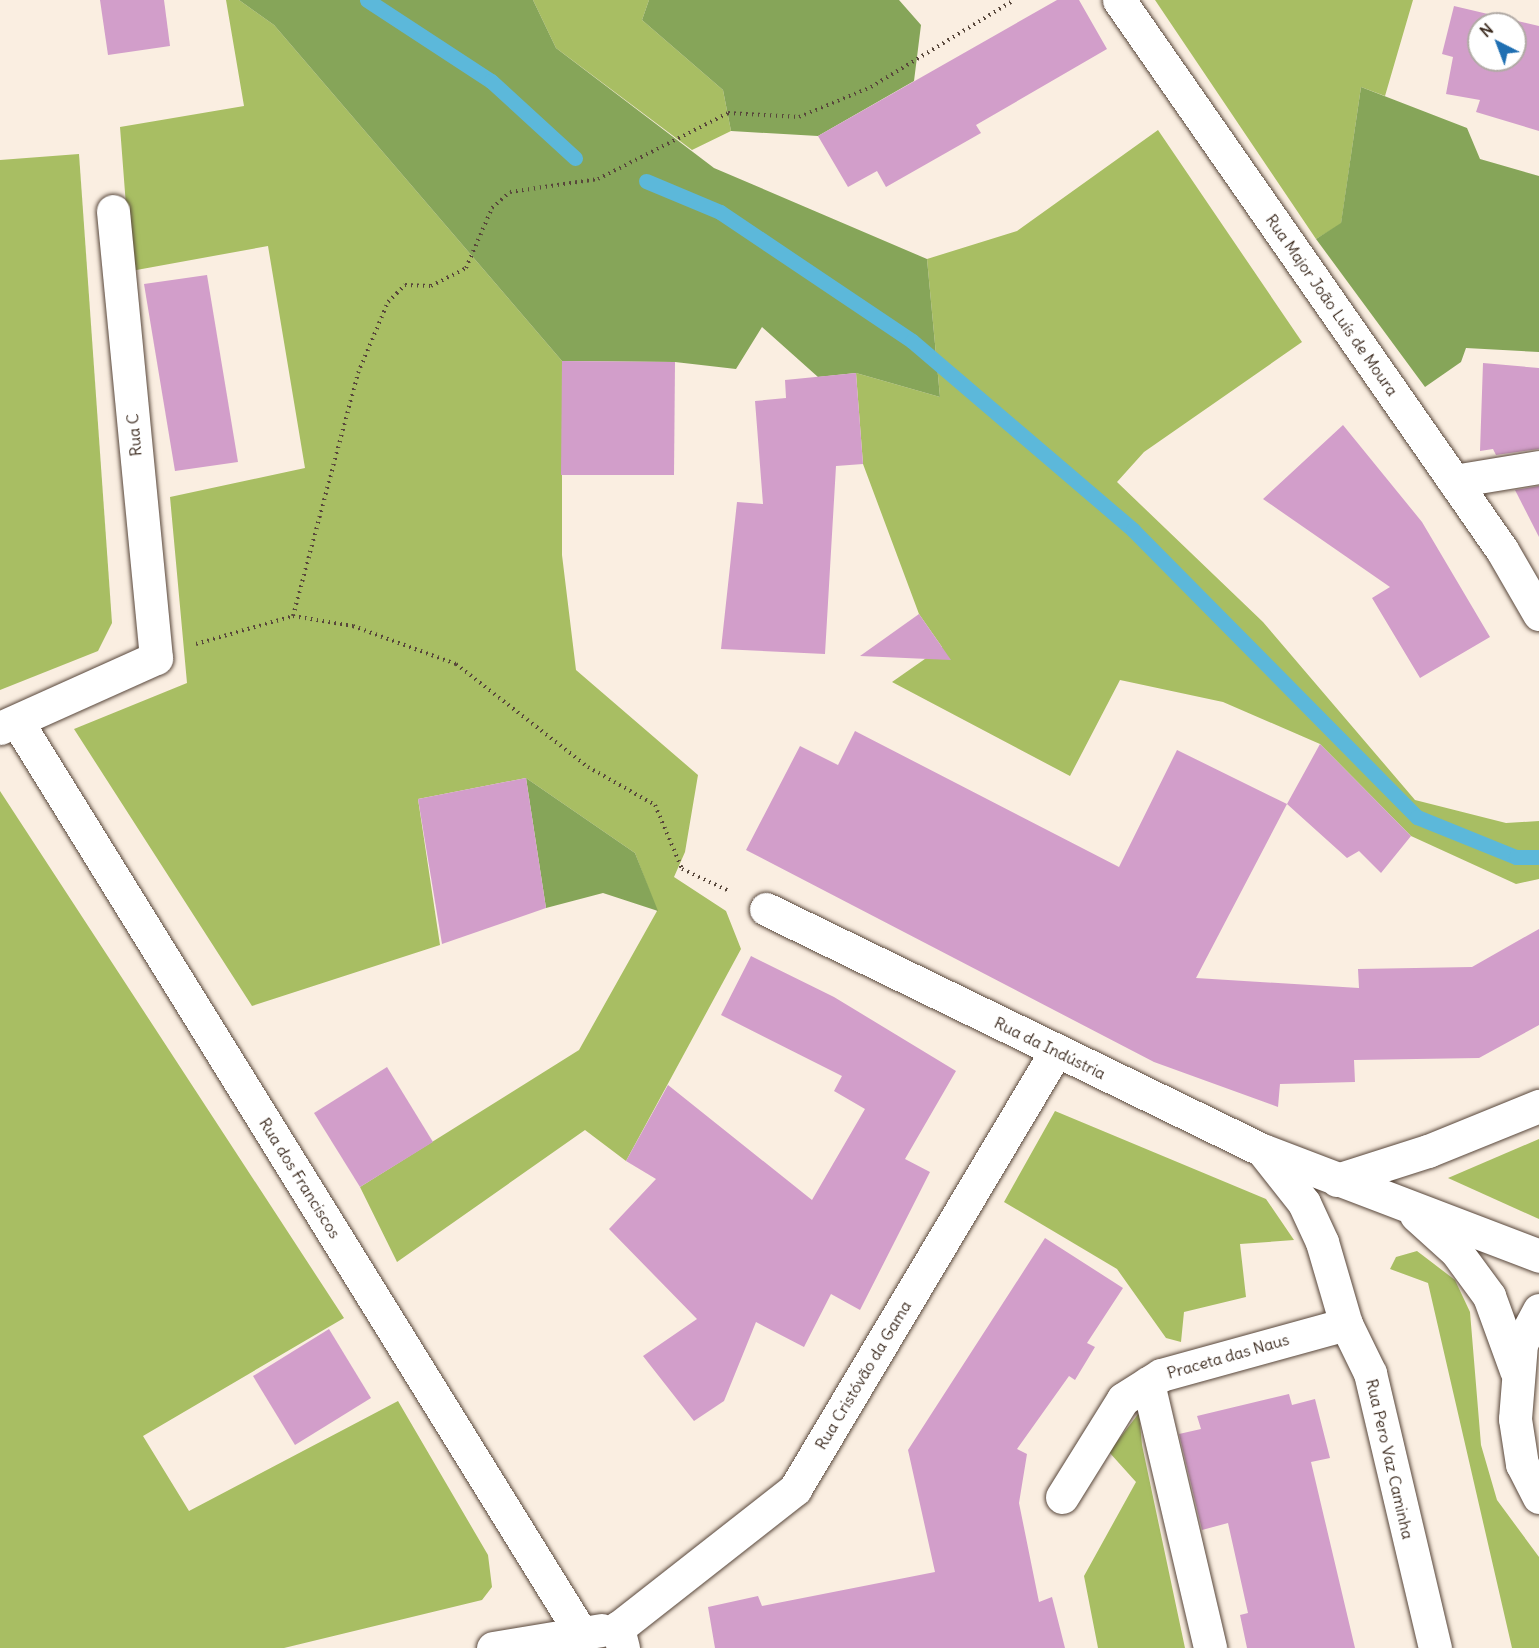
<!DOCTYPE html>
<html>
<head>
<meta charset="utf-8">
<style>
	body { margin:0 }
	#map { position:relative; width:1539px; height:1648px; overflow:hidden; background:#faeee1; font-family:Delius,sans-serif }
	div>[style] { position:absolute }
	.green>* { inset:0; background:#a8be63 }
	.forest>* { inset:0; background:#86a559 }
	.stream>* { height:15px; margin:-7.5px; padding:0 7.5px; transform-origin:7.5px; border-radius:7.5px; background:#5cb8da }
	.building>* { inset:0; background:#d29eca }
	.path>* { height:4px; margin-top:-2px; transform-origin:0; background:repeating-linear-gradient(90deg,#58473b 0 1.5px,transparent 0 6px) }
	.roads { filter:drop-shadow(0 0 2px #58473b) drop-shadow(0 0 2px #58473b) }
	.minor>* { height:33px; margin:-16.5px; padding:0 16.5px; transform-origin:16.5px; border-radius:16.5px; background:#fff }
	span { translate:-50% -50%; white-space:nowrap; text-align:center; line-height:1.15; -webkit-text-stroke:6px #fff; paint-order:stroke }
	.street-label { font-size:16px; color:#3b2a1e }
	.north { position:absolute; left:1467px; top:12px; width:60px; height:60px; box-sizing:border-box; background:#fff; border:2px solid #b1aaa5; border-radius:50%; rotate:318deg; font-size:16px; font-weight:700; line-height:24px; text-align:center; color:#3b2a1e }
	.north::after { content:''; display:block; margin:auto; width:21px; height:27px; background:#1f6fb2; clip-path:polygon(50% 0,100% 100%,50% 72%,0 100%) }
</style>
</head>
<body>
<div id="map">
	<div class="green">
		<div style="clip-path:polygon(226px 0,239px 0,274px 25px,562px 361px,562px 555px,576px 670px,698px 775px,685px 852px,674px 877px,726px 911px,741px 949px,626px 1161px,585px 1130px,397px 1262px,360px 1187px,579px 1050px,657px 911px,635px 853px,526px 778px,418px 799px,440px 945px,252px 1006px,74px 729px,187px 683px,170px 497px,305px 468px,268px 246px,131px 271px,120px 127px,244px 106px)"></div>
		<div style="clip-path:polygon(533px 0,649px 0,642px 20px,723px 90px,731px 131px,692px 150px,556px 48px)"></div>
		<div style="clip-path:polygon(1155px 0,1413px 0,1385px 96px,1361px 87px,1341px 224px,1316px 239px)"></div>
		<div style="clip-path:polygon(1158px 130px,1302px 342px,1144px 452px,1117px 482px,1263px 622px,1415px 800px,1506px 823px,1539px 821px,1539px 879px,1516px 884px,1411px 836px,1320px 744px,1223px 702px,1120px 680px,1070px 776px,892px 682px,942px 647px,919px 614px,863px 464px,856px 373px,940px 397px,927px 259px,1017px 231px)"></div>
		<div style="clip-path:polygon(79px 154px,112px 623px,98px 651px,0 690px,0 160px)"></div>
		<div style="clip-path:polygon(0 791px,344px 1318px,143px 1436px,189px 1511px,398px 1401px,488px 1555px,492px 1587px,482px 1600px,284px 1648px,0 1648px)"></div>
		<div style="clip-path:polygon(1055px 1111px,1266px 1199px,1294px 1240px,1240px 1244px,1246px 1297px,1184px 1312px,1181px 1342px,1166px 1338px,1117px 1269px,1004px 1202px)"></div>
		<div style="clip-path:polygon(1539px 1139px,1539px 1219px,1448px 1178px)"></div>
		<div style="clip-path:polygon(1417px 1251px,1455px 1280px,1470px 1312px,1481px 1445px,1497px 1500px,1539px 1557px,1539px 1648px,1512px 1648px,1428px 1283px,1390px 1269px,1396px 1257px)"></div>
		<div style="clip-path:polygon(1139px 1413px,1142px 1445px,1185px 1648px,1098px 1648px,1084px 1576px,1136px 1482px,1109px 1452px)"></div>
	</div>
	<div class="forest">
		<div style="clip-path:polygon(239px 0,533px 0,556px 48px,714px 168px,927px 259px,940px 397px,856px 373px,818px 377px,762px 327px,736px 369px,675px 362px,562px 361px,274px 25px)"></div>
		<div style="clip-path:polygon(649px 0,899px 0,921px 25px,914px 81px,818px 136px,731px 131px,723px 90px,642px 20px)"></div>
		<div style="clip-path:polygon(1361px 87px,1467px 128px,1480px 159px,1539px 176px,1539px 352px,1466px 348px,1461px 362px,1425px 387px,1316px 239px,1341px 223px)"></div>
		<div style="clip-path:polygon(526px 778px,635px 853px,658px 911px,603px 893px,546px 908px)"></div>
	</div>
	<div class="stream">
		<div style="left:367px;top:0;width:148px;rotate:33.2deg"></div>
		<div style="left:491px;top:81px;width:114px;rotate:42.5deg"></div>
		<div style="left:646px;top:181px;width:80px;rotate:22.7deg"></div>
		<div style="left:720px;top:212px;width:231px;rotate:33.9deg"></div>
		<div style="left:912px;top:341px;width:291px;rotate:40.5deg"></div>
		<div style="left:1133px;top:530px;width:404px;rotate:45.3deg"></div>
		<div style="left:1417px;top:817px;width:107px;rotate:22deg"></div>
		<div style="left:1516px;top:857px;width:23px"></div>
	</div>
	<div class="building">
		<div style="clip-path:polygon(100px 0,164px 0,170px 46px,108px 55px)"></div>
		<div style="clip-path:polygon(1057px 0,1079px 0,1107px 49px,976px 125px,981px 133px,886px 187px,877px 171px,848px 187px,818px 136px)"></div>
		<div style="clip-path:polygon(evenodd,1454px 6px,1539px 26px,1539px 131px,1476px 112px,1480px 100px,1446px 94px,1453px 57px,1442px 54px,1454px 6px,1479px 24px,1515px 24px,1515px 60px,1479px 60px,1479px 24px)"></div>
		<div style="clip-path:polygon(207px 275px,238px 462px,175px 471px,144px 284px)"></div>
		<div style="clip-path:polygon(562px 361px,675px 362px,674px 475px,561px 475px)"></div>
		<div style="clip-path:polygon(1483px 363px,1539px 368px,1539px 449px,1496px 455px,1493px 449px,1480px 451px)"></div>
		<div style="clip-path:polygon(856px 373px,863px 464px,836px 466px,825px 654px,721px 649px,737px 502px,763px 504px,755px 401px,786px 398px,785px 380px)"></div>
		<div style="clip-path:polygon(1343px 425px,1422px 522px,1490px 637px,1420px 678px,1372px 598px,1390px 587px,1263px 499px)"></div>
		<div style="clip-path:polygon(1539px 486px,1539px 537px,1515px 490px)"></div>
		<div style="clip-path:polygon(919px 614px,951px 660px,860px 656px)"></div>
		<div style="clip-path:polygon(855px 731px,1119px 867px,1177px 750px,1287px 804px,1196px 978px,1359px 988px,1358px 969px,1472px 967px,1539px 929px,1539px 1025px,1479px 1058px,1354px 1060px,1355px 1082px,1280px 1084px,1278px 1107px,1154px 1062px,746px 850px,800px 746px,838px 765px)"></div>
		<div style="clip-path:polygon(1320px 744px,1411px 836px,1381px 873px,1359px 851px,1347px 858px,1287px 804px)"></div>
		<div style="clip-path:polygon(526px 778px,546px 908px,442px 944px,418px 799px)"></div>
		<div style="clip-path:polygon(751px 956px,834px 997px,956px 1071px,905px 1159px,930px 1172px,860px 1310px,831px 1294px,804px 1347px,756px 1322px,724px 1401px,694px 1421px,643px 1356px,697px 1319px,609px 1229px,656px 1179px,626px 1161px,668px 1085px,812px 1200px,865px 1109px,834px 1091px,842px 1076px,721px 1015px)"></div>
		<div style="clip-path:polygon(387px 1067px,433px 1142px,360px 1187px,314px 1113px)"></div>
		<div style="clip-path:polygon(1045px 1238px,1123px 1288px,1087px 1343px,1095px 1347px,1075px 1380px,1069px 1376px,1017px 1449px,1027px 1454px,1019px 1503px,1039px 1602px,1052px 1597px,1065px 1648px,715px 1648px,708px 1607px,758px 1596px,762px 1606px,935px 1572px,908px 1450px)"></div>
		<div style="clip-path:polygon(329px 1329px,371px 1398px,295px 1445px,253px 1376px)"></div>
		<div style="clip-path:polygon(1289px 1394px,1292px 1405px,1315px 1399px,1330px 1458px,1311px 1462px,1355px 1648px,1247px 1648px,1240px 1615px,1248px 1613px,1228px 1523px,1202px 1530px,1179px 1434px,1201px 1429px,1197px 1416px)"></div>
	</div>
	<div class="path">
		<div style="left:293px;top:616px;width:252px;rotate:-75deg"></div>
		<div style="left:358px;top:373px;width:77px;rotate:-67.1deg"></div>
		<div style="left:388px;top:302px;width:24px;rotate:-45deg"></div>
		<div style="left:405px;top:285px;width:26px;rotate:2deg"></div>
		<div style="left:431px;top:286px;width:39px;rotate:-27deg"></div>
		<div style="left:466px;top:268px;width:65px;rotate:-66.6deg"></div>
		<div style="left:492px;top:208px;width:24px;rotate:-42deg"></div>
		<div style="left:510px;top:192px;width:89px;rotate:-8.4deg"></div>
		<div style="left:598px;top:179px;width:146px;rotate:-26.9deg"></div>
		<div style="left:728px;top:113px;width:71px;rotate:3.2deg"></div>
		<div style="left:799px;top:117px;width:78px;rotate:-22.6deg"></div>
		<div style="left:871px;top:87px;width:167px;rotate:-31.3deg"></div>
		<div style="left:196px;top:644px;width:101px;rotate:-16.1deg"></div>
		<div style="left:293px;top:616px;width:61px;rotate:9.5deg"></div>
		<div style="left:353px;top:626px;width:110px;rotate:20.3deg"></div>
		<div style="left:456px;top:664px;width:167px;rotate:38deg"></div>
		<div style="left:588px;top:767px;width:77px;rotate:29.6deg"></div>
		<div style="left:655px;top:805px;width:69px;rotate:67.1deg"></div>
		<div style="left:682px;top:869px;width:52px;rotate:25.1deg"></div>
	</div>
	<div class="roads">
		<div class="minor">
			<div style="left:1119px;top:0;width:670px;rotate:55.15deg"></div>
			<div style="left:1502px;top:550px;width:74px;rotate:60deg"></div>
			<div style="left:1454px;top:481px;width:86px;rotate:-9.4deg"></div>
			<div style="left:18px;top:723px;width:1070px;rotate:58.26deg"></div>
			<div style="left:0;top:728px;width:171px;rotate:-24.2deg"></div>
			<div style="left:156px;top:658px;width:449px;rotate:-95.5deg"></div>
			<div style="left:766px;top:909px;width:551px;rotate:25.91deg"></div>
			<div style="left:1262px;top:1150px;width:297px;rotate:20.9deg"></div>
			<div style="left:1263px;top:1151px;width:66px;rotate:51.7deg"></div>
			<div style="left:1304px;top:1203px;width:43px;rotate:65.2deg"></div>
			<div style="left:1322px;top:1242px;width:85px;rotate:73.7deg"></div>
			<div style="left:1346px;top:1324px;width:55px;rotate:63.9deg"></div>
			<div style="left:1370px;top:1373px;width:283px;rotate:76.7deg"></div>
			<div style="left:1337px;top:1180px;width:96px;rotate:-17.7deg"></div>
			<div style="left:1428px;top:1151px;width:120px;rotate:-22.1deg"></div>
			<div style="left:1416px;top:1215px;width:54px;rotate:42deg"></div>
			<div style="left:1456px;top:1251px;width:56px;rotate:53.7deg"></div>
			<div style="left:1489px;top:1296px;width:79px;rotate:70deg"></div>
			<div style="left:1539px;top:1310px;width:38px;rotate:118deg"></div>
			<div style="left:1521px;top:1344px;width:75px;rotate:94.6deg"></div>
			<div style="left:1515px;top:1419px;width:46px;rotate:81.2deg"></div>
			<div style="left:1522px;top:1464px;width:37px;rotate:63deg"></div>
			<div style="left:1148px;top:1383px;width:272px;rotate:76.8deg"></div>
			<div style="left:1062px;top:1497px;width:115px;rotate:-58.1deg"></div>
			<div style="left:1123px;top:1399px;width:45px;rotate:-32.3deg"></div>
			<div style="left:1161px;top:1375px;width:192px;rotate:-15.4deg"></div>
			<div style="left:493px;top:1648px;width:110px;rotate:-9.4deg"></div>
			<div style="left:623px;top:1648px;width:21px;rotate:-104deg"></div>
			<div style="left:618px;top:1628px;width:225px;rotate:-38.1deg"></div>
			<div style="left:795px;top:1489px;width:510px;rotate:-59.21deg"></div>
		</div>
	</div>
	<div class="street-label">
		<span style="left:1332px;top:305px;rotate:55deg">Rua Major João Luís de Moura</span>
		<span style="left:134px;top:435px;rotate:-95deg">Rua C</span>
		<span style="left:1050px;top:1048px;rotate:26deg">Rua da Indústria</span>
		<span style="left:300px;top:1178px;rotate:58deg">Rua dos Franciscos</span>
		<span style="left:1228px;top:1356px;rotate:-16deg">Praceta das Naus</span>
		<span style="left:863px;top:1375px;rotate:-59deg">Rua Cristóvão da Gama</span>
		<span style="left:1390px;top:1459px;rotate:77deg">Rua Pero Vaz Caminha</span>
	</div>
	<div class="north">N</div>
</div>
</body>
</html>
